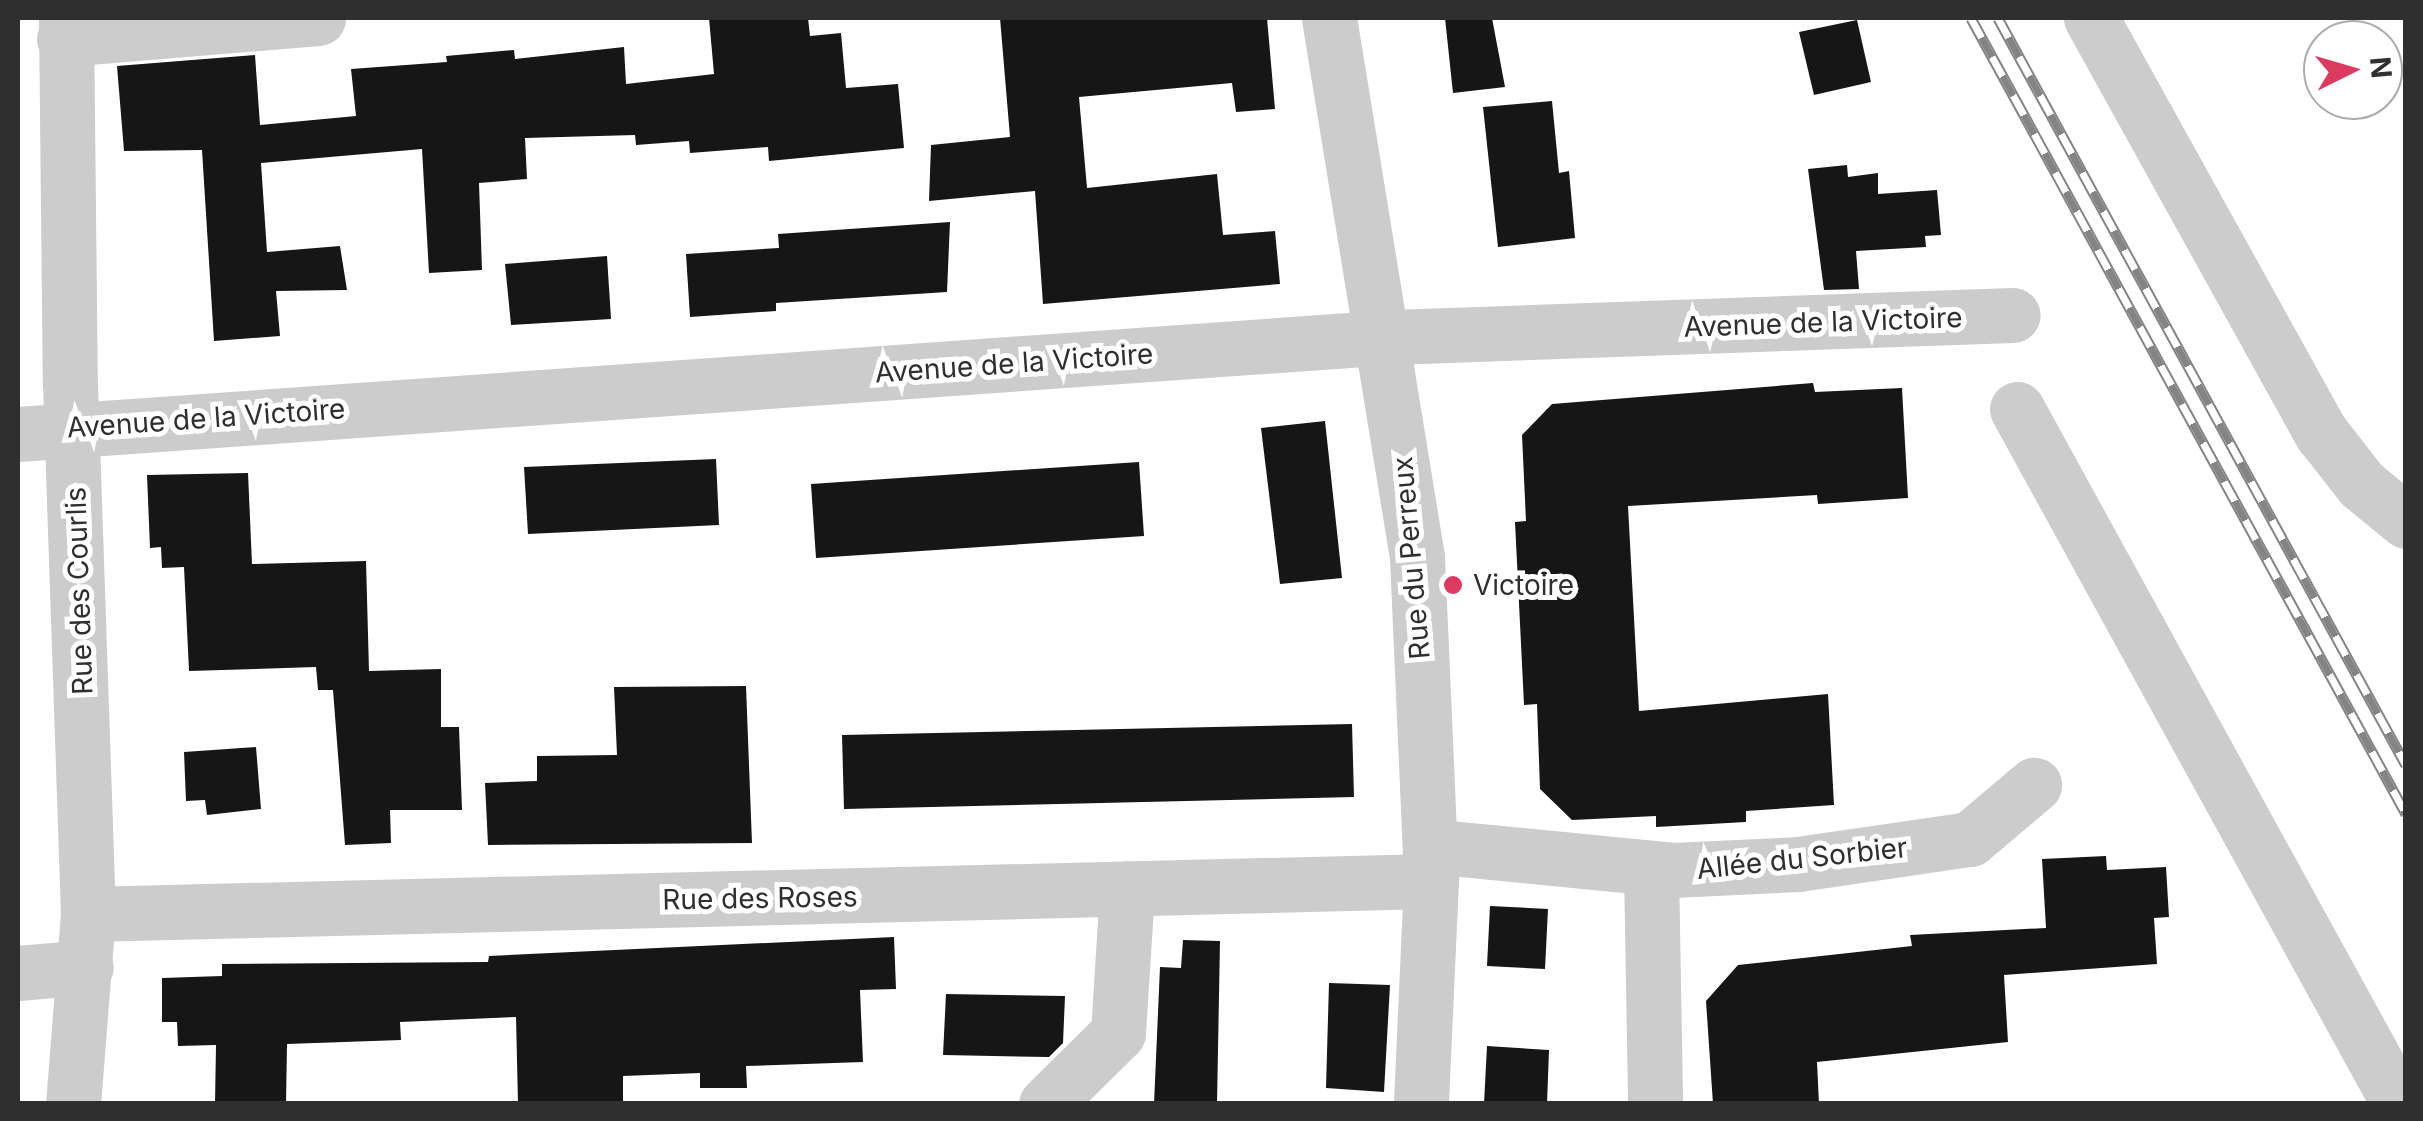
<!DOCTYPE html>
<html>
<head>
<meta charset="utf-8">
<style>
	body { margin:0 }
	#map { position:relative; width:2423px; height:1121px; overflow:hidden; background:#fff; font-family:Inter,sans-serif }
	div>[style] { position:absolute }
	.building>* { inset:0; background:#161616 }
	.minor>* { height:55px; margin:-27.5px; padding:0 27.5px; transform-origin:27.5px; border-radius:27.5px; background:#ccc }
	.rail>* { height:11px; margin-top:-5.5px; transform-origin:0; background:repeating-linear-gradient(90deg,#fff 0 22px,#848484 0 44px); box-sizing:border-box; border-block:2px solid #848484 }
	.dots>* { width:28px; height:28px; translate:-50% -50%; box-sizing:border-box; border:5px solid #fff; border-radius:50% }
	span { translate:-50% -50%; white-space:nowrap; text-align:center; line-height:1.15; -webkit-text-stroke:10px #fff; paint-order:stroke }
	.street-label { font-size:28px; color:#2f2f2f }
	.poi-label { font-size:28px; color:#2f2f2f }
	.left { translate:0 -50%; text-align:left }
	.frame { position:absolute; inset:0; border:20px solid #2f2f2f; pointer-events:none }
	.north { position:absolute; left:2303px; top:20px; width:100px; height:100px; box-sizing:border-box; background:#fff; border:2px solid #acacac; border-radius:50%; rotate:85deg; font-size:28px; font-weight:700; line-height:40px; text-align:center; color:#2f2f2f }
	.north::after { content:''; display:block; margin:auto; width:35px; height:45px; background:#db3b60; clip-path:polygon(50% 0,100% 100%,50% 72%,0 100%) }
</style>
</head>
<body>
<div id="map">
	<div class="building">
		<div style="clip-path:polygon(709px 18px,808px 18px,810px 36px,841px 33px,846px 88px,898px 84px,904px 148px,769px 161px,768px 147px,690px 153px,689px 141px,636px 145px,635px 135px,525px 138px,527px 179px,479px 183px,482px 270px,429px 273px,422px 149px,261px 163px,267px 252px,340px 246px,347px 290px,276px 291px,280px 336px,214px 341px,202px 150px,124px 151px,117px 66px,255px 55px,260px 125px,356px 116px,351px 69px,447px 62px,446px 56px,514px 50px,515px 59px,624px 47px,626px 84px,714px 74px)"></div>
		<div style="clip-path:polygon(1000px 18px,1267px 18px,1275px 109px,1236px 112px,1232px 83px,1079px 97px,1087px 188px,1217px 174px,1223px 235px,1275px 231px,1280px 284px,1043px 304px,1035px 191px,929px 201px,931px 145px,1010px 137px)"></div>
		<div style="clip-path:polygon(1445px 18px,1492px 18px,1505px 87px,1453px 93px)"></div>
		<div style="clip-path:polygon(1857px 20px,1871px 82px,1814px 95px,1799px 32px)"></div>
		<div style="clip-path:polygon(1552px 101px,1559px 173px,1569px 171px,1575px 238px,1498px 247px,1483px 107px)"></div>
		<div style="clip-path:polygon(1847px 165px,1848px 177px,1878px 173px,1878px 194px,1937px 190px,1941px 235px,1925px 236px,1926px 247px,1856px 251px,1859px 289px,1824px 290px,1808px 169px)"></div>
		<div style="clip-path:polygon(950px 222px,947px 292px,776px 303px,776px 311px,690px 317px,686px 254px,779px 248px,778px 234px)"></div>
		<div style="clip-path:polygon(607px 256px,611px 319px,511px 325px,505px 264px)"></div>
		<div style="clip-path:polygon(1813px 383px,1815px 392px,1902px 388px,1908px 498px,1818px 504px,1817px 495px,1628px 506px,1639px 711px,1828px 694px,1834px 805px,1746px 811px,1746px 822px,1656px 827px,1656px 816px,1572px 820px,1540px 789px,1537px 704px,1524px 705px,1515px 522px,1526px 521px,1522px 435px,1552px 404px)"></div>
		<div style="clip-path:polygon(1325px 421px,1342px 578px,1280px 584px,1261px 428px)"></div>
		<div style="clip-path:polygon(716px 459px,719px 525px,528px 534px,524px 467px)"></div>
		<div style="clip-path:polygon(1139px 462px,1144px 536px,816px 558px,811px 484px)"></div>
		<div style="clip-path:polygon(248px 473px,252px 564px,366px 561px,369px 671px,441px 669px,441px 727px,459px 727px,462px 810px,390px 810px,391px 843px,345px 845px,333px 690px,318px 690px,316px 667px,189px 671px,184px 567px,162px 568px,161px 547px,150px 548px,147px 475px)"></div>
		<div style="clip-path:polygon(746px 686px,752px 843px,488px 845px,485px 783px,537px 781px,537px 756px,617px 755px,614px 687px)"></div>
		<div style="clip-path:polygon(1352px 724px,1354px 797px,844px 809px,842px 735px)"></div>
		<div style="clip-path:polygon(256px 747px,261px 809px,207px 815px,205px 800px,186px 801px,184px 752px)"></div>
		<div style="clip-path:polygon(2106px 856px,2107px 870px,2166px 867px,2169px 917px,2154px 918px,2157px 964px,2004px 975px,2008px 1042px,1817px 1062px,1819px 1104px,1713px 1104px,1706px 1001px,1738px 965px,1912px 946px,1910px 935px,2046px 928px,2042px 859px)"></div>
		<div style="clip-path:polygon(1490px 906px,1548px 909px,1545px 969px,1487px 966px)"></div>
		<div style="clip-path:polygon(894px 937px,896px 989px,860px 990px,863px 1062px,746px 1066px,747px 1088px,700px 1088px,700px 1073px,623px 1076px,623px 1104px,518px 1104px,516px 1017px,400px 1022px,401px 1040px,287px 1044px,286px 1104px,215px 1104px,216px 1045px,178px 1046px,177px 1022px,162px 1022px,162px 978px,222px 976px,222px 964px,488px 962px,489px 956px)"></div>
		<div style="clip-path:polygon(1183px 940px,1220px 941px,1217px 1104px,1154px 1104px,1160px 967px,1181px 968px)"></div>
		<div style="clip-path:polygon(1329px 983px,1390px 985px,1384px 1092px,1326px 1088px)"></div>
		<div style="clip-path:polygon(946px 994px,1065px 996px,1063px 1043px,1049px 1057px,943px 1055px)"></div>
		<div style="clip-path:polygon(1487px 1046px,1549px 1050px,1547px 1104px,1484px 1104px)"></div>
	</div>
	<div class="minor">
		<div style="left:66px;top:18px;width:365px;rotate:89.4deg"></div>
		<div style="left:70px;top:383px;width:531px;rotate:88.06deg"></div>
		<div style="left:88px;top:914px;width:191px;rotate:94.5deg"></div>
		<div style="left:1329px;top:18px;width:546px;rotate:80.73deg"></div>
		<div style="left:1417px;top:557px;width:324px;rotate:87.5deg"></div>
		<div style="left:1431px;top:881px;width:223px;rotate:92.6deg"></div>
		<div style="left:2091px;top:18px;width:476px;rotate:61deg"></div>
		<div style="left:2322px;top:434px;width:63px;rotate:52deg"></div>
		<div style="left:2361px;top:484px;width:58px;rotate:39.4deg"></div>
		<div style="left:64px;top:39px;width:255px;rotate:-4.7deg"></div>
		<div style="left:2017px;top:409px;width:793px;rotate:61.21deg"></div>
		<div style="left:18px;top:434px;width:1377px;rotate:-4.04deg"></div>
		<div style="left:1392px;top:337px;width:621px;rotate:-2.03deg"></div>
		<div style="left:1430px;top:846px;width:244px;rotate:5.6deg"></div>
		<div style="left:1673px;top:870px;width:125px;rotate:-2.7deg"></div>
		<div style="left:1798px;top:864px;width:174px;rotate:-8.3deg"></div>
		<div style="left:1970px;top:839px;width:84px;rotate:-40.2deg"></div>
		<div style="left:1651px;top:868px;width:236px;rotate:89deg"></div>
		<div style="left:88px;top:914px;width:1343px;rotate:-1.41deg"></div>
		<div style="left:18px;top:973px;width:68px;rotate:-5deg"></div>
		<div style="left:1046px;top:1104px;width:101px;rotate:-44.6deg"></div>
		<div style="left:1118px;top:1033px;width:145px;rotate:-86.4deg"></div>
	</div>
	<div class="rail">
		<div style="left:1971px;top:18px;width:907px;rotate:61.34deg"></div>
		<div style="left:1998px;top:18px;width:851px;rotate:61.36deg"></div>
	</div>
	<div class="dots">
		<div style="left:1453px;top:585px;background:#db3b60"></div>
	</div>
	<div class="street-label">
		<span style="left:1823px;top:322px;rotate:-2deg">Avenue de la Victoire</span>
		<span style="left:1014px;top:363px;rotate:-4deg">Avenue de la Victoire</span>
		<span style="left:206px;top:418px;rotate:-4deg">Avenue de la Victoire</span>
		<span style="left:1411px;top:558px;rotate:-95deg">Rue du Perreux</span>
		<span style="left:79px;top:591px;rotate:-92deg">Rue des Courlis</span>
		<span style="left:1802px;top:858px;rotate:-6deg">Allée du Sorbier</span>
		<span style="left:760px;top:898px;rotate:-1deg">Rue des Roses</span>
	</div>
	<div class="poi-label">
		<span class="left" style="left:1473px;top:585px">Victoire</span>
	</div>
	<div class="frame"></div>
	<div class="north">N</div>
</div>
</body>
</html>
